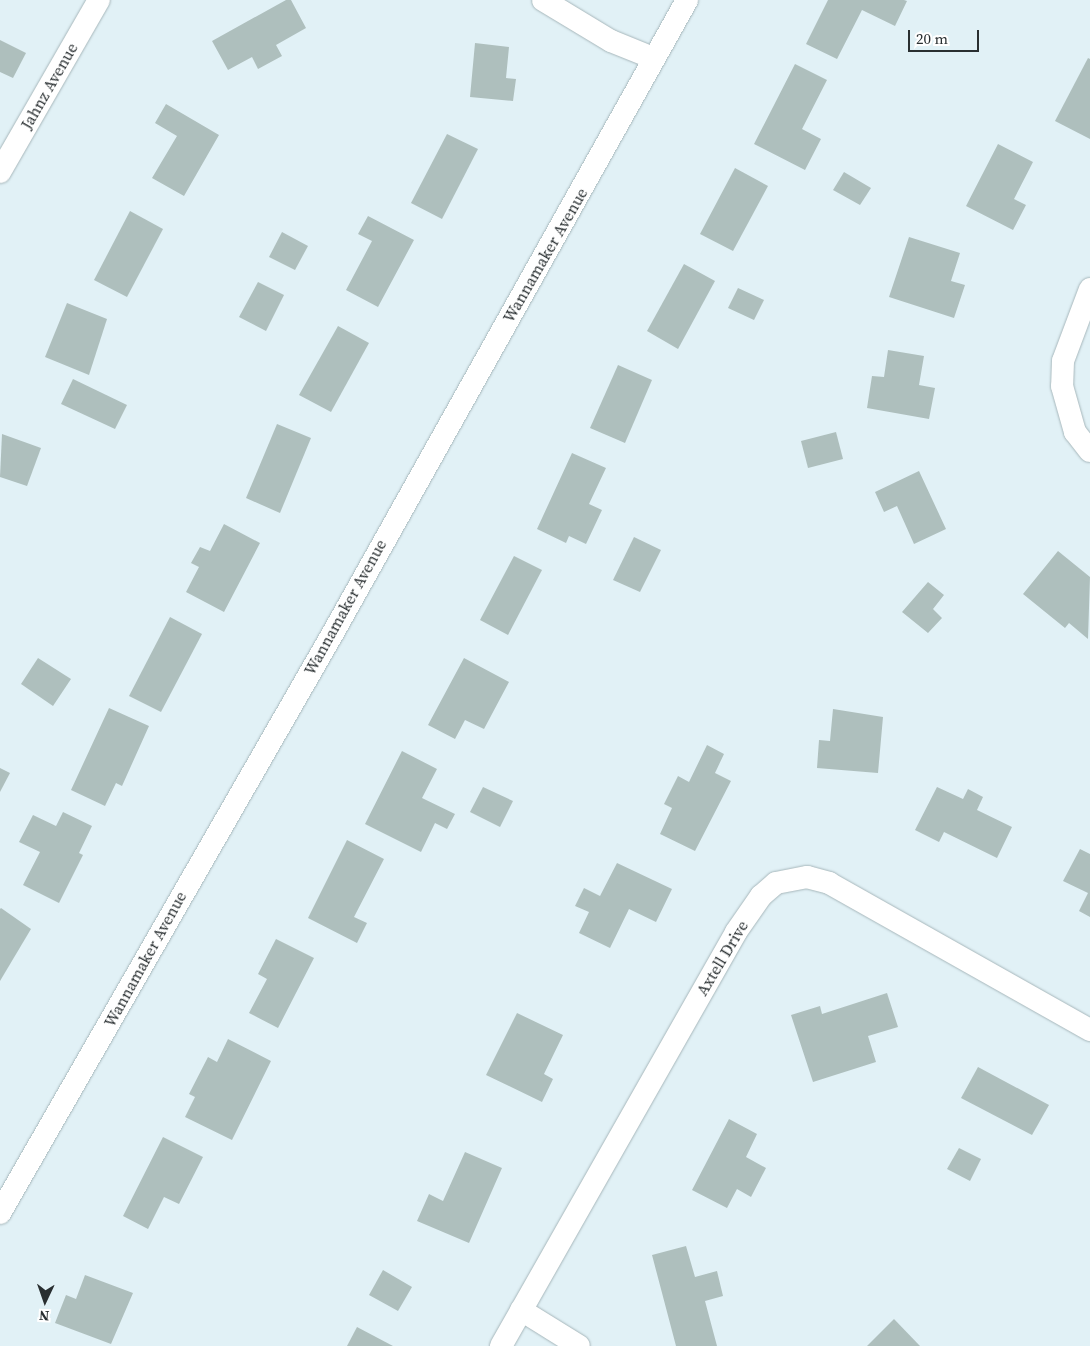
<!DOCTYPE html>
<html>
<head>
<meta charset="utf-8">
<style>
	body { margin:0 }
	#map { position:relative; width:1090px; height:1346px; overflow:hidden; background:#e1f1f6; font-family:"Source Serif 4",serif }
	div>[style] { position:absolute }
	.building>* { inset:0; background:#aebfbd }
	.roads { filter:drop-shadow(0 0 1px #a7b7bb) drop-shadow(0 0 1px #a7b7bb) }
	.minor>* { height:22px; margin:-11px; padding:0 11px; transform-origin:11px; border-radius:11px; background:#fff }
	span { translate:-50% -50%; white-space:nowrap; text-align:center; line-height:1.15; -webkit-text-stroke:4px #fff; paint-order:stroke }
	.street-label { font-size:16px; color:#292f31 }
	.north { position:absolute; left:20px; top:1276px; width:50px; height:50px; -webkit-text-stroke:4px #fff; paint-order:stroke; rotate:183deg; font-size:14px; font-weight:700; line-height:20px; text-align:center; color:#292f31 }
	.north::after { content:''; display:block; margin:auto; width:18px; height:22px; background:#292f31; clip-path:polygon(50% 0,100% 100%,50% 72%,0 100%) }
	.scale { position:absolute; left:908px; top:30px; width:71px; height:22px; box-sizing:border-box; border:2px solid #292f31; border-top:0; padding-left:6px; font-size:15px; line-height:18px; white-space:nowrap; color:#292f31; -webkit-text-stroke:4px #fff; paint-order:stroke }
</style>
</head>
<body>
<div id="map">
	<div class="building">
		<div style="clip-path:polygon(286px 0,291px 0,306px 28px,276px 45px,282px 56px,258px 69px,252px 57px,228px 70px,212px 41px)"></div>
		<div style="clip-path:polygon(828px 0,904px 0,907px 1px,895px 26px,862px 10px,837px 59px,806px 44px)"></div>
		<div style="clip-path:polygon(0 40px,26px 53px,13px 78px,0 72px)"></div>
		<div style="clip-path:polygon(475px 43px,509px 47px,506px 78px,516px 79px,513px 101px,470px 97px)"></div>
		<div style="clip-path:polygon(1088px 58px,1090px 59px,1090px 139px,1055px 121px)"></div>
		<div style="clip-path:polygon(795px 64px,827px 80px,802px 129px,821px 139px,805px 170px,754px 144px)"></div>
		<div style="clip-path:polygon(166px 104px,219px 135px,184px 196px,152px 178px,177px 136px,155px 123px)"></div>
		<div style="clip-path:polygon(447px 134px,478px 149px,442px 219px,411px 203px)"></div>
		<div style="clip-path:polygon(998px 144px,1033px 162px,1014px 199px,1026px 205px,1013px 230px,966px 206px)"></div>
		<div style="clip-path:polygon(735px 168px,768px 186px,733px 251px,700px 234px)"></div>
		<div style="clip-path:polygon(844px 172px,871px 188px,860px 205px,833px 190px)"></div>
		<div style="clip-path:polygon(130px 211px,163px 229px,127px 297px,94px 280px)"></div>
		<div style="clip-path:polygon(368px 216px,414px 240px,378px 307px,346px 290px,372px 241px,358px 234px)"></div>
		<div style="clip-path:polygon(282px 232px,308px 246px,295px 270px,269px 257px)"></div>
		<div style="clip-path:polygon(909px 237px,960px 253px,951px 281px,965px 285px,954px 318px,889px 297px)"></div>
		<div style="clip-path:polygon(684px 264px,715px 281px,678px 349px,647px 331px)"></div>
		<div style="clip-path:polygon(258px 282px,284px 295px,266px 331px,239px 317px)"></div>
		<div style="clip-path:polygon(738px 288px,764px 300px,754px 320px,728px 308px)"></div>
		<div style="clip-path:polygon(67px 303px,107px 319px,89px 375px,45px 357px)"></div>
		<div style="clip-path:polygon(338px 326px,369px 343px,331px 412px,299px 395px)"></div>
		<div style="clip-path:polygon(888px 350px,924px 356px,919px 385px,935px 388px,929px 419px,867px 408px,872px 376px,884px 377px)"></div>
		<div style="clip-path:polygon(618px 365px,652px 380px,625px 443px,590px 428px)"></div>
		<div style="clip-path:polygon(73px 379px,127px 405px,115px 429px,61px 404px)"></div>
		<div style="clip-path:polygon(277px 424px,311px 438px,280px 513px,246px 498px)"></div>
		<div style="clip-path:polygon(836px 432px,843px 459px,808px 468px,801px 441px)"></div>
		<div style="clip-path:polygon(2px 434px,41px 448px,27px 486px,0 477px)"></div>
		<div style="clip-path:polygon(572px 453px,606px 468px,589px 504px,602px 510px,586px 544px,569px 536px,566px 543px,537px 529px)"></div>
		<div style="clip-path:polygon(919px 471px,946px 529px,914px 544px,897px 506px,884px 512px,875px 492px)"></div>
		<div style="clip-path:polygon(224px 524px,260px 543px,224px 612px,186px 592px,199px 567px,191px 563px,200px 547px,210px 551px)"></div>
		<div style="clip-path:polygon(634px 537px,661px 550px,640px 592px,613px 580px)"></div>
		<div style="clip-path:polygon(1058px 551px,1090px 577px,1088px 639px,1069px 623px,1065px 628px,1023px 594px)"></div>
		<div style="clip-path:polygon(514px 556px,542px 570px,508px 635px,480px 620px)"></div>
		<div style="clip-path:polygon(928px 582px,944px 595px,933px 609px,942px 618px,928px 633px,902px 612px)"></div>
		<div style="clip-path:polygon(170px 617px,202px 634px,161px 712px,129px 696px)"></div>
		<div style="clip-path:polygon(38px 658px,71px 679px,53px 706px,21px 684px)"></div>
		<div style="clip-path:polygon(464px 658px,509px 682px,484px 729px,465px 720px,455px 739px,428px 725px)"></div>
		<div style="clip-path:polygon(109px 708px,149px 726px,122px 786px,116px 783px,105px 806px,71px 790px)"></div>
		<div style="clip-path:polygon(833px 709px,883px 717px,878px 773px,817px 768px,819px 740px,830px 741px)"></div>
		<div style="clip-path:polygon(707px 745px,724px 754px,715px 773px,731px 781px,695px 851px,660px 834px,672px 808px,664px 804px,678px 776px,689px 782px)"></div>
		<div style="clip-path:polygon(402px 751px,437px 769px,422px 798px,455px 814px,447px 829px,435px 823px,421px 852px,365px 824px)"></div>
		<div style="clip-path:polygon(0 768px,10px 773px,0 792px)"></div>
		<div style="clip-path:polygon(483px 787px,513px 801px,500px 827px,470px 812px)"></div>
		<div style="clip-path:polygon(937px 787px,963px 799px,968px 789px,983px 797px,977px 810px,1012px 827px,997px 858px,944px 832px,939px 842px,915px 830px)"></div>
		<div style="clip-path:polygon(63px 812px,92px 826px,79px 853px,83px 855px,59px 903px,23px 885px,40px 852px,19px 842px,33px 815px,56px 826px)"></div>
		<div style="clip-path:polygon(347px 840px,384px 859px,354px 917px,367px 923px,357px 943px,308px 918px)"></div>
		<div style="clip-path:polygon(1080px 849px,1090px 854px,1090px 917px,1079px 911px,1088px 893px,1063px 881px)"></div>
		<div style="clip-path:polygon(617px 863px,672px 889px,656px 922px,629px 909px,610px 948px,579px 933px,589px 912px,575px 906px,584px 888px,600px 896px)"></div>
		<div style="clip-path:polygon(1px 908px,31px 929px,0 981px,0 909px)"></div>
		<div style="clip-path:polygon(276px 939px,314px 958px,278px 1028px,249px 1013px,267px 979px,258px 974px)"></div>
		<div style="clip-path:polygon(887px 993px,898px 1027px,868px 1036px,876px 1062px,813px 1082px,791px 1015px,820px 1006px,822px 1014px)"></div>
		<div style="clip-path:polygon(517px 1013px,563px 1035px,544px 1074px,553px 1079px,542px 1102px,486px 1075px)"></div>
		<div style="clip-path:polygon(228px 1039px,271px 1061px,232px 1140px,185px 1117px,195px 1097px,189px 1094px,208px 1057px,217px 1062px)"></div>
		<div style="clip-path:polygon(978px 1067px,1049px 1105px,1032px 1135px,961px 1098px)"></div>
		<div style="clip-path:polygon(729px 1119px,757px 1134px,746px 1157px,766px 1168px,751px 1197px,737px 1189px,727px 1208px,692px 1190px)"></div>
		<div style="clip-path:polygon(163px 1137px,203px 1157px,179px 1204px,164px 1197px,148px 1229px,123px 1216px)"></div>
		<div style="clip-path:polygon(959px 1148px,981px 1159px,970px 1181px,947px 1169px)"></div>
		<div style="clip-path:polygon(465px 1152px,502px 1168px,469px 1243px,417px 1221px,429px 1194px,443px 1201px)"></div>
		<div style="clip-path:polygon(686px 1246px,695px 1277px,717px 1271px,723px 1296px,705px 1301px,717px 1346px,676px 1346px,652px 1255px)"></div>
		<div style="clip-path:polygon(383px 1270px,412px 1287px,398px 1311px,369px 1295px)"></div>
		<div style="clip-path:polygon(85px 1275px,133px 1293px,111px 1344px,55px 1323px,66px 1295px,76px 1299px)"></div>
		<div style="clip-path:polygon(894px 1319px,920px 1346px,867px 1346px)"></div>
		<div style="clip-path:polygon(357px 1327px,393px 1346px,347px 1346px)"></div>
	</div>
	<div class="roads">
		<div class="minor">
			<div style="left:543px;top:0;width:79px;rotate:31.1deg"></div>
			<div style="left:611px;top:41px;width:45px;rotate:22deg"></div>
			<div style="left:0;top:172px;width:198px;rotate:-60.1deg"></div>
			<div style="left:1090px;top:289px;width:77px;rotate:110.6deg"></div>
			<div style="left:1063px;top:361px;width:25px;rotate:92deg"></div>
			<div style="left:1062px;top:386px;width:48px;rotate:74.2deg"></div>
			<div style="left:1075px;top:432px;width:24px;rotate:52deg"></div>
			<div style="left:0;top:1213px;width:669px;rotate:-60.14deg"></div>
			<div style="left:333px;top:633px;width:725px;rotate:-60.78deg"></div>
			<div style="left:521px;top:1310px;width:68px;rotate:31.8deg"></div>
			<div style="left:501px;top:1346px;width:476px;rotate:-60.4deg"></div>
			<div style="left:736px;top:932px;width:44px;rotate:-55.2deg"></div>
			<div style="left:761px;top:896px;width:20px;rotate:-41deg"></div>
			<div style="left:776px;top:883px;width:32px;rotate:-11deg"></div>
			<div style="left:807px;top:877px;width:23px;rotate:15deg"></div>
			<div style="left:829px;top:883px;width:300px;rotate:29.4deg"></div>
		</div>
	</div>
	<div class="street-label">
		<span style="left:49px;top:86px;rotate:-60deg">Jahnz Avenue</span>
		<span style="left:545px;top:255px;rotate:-60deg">Wannamaker Avenue</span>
		<span style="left:345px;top:607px;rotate:-61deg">Wannamaker Avenue</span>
		<span style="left:722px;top:958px;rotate:-59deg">Axtell Drive</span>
		<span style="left:145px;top:959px;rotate:-61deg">Wannamaker Avenue</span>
	</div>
	<div class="north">N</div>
	<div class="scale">20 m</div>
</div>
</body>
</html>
